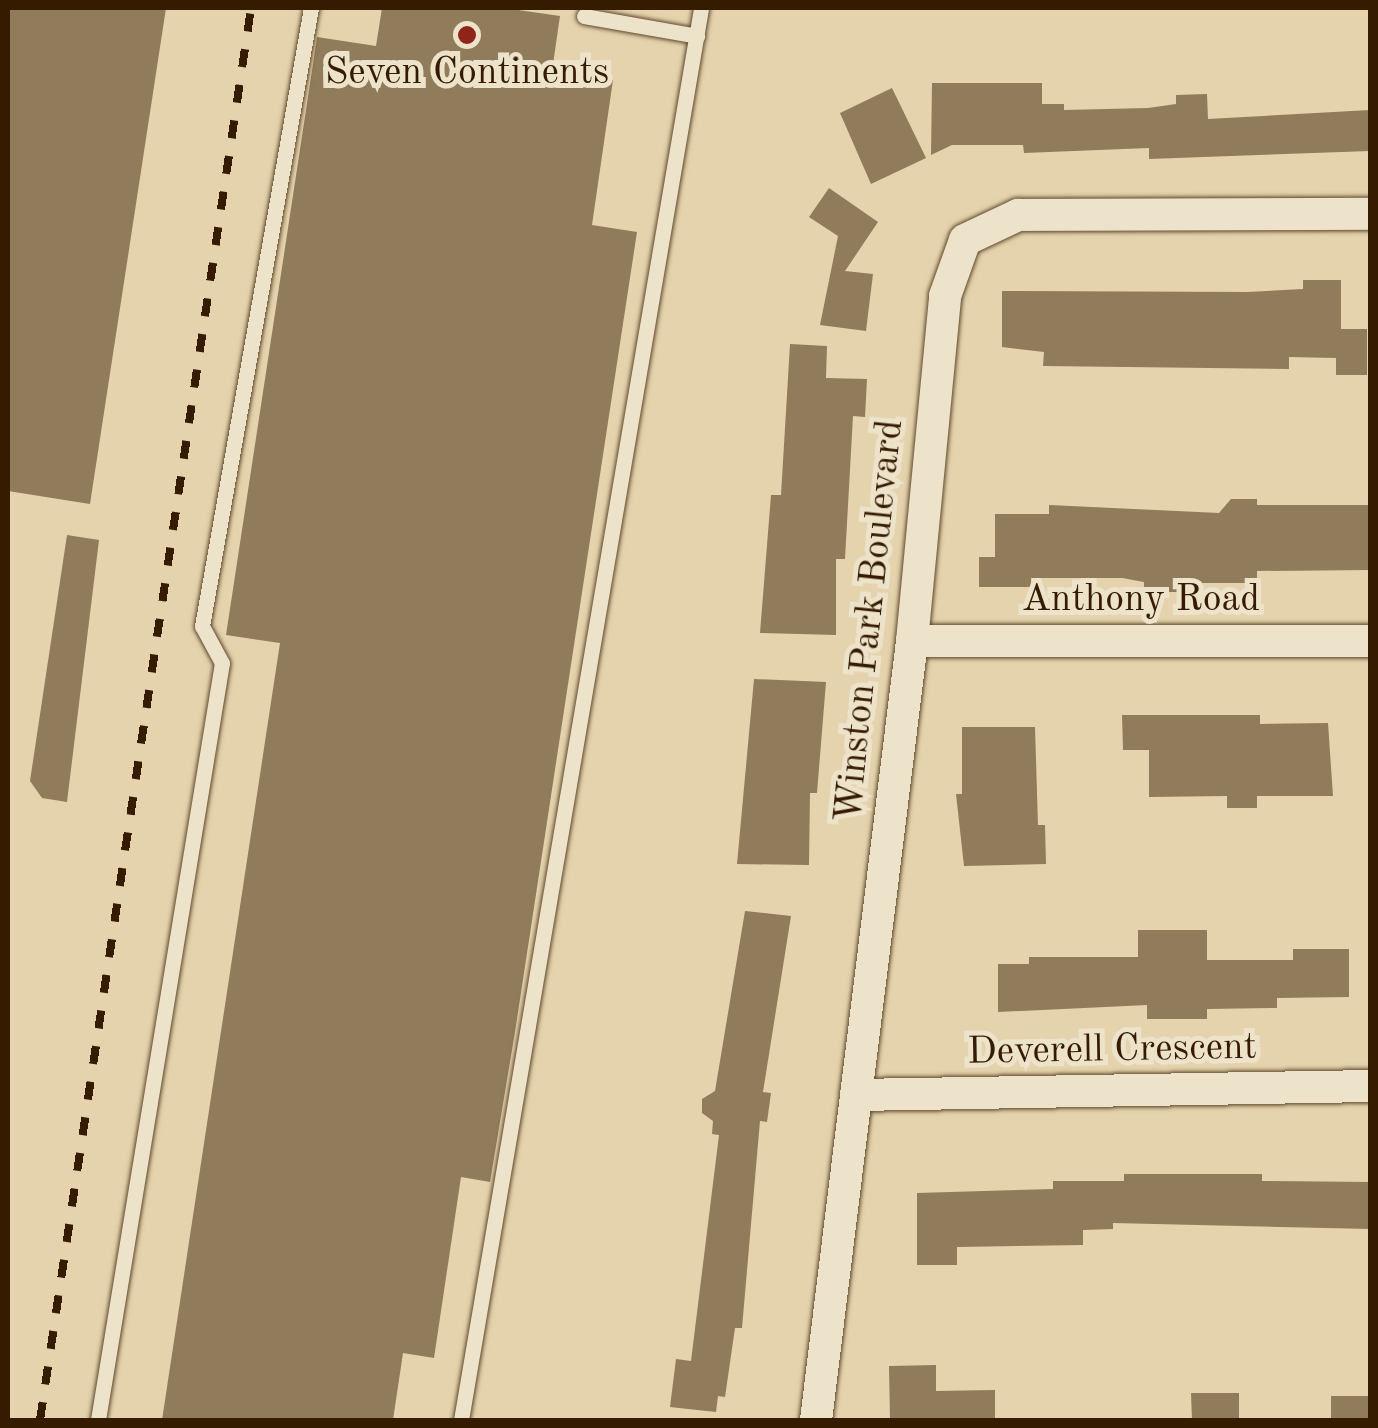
<!DOCTYPE html>
<html>
<head>
<meta charset="utf-8">
<style>
	body { margin:0 }
	#map { position:relative; width:1378px; height:1428px; overflow:hidden; background:#e4d3ad; font-family:"Old Standard TT",serif }
	div>[style] { position:absolute }
	.building>* { inset:0; background:#907b5a }
	.roads { filter:drop-shadow(0 0 2px #61492b) drop-shadow(0 0 2px #61492b) }
	.service>* { height:15px; margin:-7.5px; padding:0 7.5px; transform-origin:7.5px; border-radius:7.5px; background:#ede2ca }
	.minor>* { height:32px; margin:-16px; padding:0 16px; transform-origin:16px; border-radius:16px; background:#ede2ca }
	.rail>* { height:8px; margin-top:-4px; transform-origin:0; background:repeating-linear-gradient(90deg,#351b00 0 18px,transparent 0 36px) }
	.dots>* { width:28px; height:28px; translate:-50% -50%; box-sizing:border-box; border:5px solid #ede2ca; border-radius:50% }
	span { translate:-50% -50%; white-space:nowrap; text-align:center; line-height:1.15; -webkit-text-stroke:10px #ede2ca; paint-order:stroke }
	.poi-label { font-size:38px; color:#351b00 }
	.street-label { font-size:38px; color:#351b00 }
	.frame { position:absolute; inset:0; border:10px solid #351b00; pointer-events:none }
</style>
</head>
<body>
<div id="map">
	<div class="building">
		<div style="clip-path:polygon(8px 8px,166px 8px,90px 504px,8px 491px)"></div>
		<div style="clip-path:polygon(382px 8px,504px 8px,560px 16px,552px 71px,613px 80px,592px 225px,637px 232px,515px 1032px,490px 1182px,461px 1177px,434px 1358px,403px 1353px,393px 1420px,162px 1420px,280px 643px,226px 635px,313px 64px,317px 37px,376px 46px)"></div>
		<div style="clip-path:polygon(932px 83px,1042px 83px,1042px 104px,1064px 104px,1064px 110px,1148px 108px,1176px 104px,1176px 95px,1207px 94px,1208px 119px,1370px 110px,1370px 151px,1149px 159px,1149px 148px,1024px 153px,1023px 145px,952px 145px,931px 155px)"></div>
		<div style="clip-path:polygon(892px 88px,926px 158px,871px 184px,840px 113px)"></div>
		<div style="clip-path:polygon(829px 188px,878px 222px,845px 271px,873px 274px,866px 331px,820px 325px,838px 236px,809px 217px)"></div>
		<div style="clip-path:polygon(1303px 280px,1341px 280px,1341px 329px,1367px 329px,1367px 375px,1336px 375px,1336px 358px,1289px 357px,1289px 369px,1043px 366px,1044px 352px,1002px 347px,1002px 291px,1247px 292px,1303px 289px)"></div>
		<div style="clip-path:polygon(790px 344px,827px 346px,826px 378px,867px 379px,865px 417px,853px 416px,845px 559px,836px 559px,836px 635px,760px 633px,771px 495px,781px 495px)"></div>
		<div style="clip-path:polygon(1231px 499px,1257px 499px,1257px 505px,1370px 505px,1370px 570px,1257px 571px,1257px 583px,1182px 583px,1182px 592px,1144px 592px,1144px 582px,1122px 578px,1031px 578px,1031px 587px,979px 587px,979px 557px,995px 557px,995px 514px,1049px 514px,1049px 505px,1219px 513px)"></div>
		<div style="clip-path:polygon(67px 535px,99px 540px,67px 802px,42px 798px,30px 781px)"></div>
		<div style="clip-path:polygon(754px 679px,826px 682px,817px 793px,810px 793px,809px 865px,737px 864px)"></div>
		<div style="clip-path:polygon(1122px 715px,1260px 715px,1260px 724px,1328px 723px,1333px 796px,1257px 796px,1257px 808px,1227px 808px,1227px 796px,1149px 797px,1149px 750px,1123px 750px)"></div>
		<div style="clip-path:polygon(962px 727px,1035px 727px,1038px 825px,1045px 825px,1046px 864px,964px 866px,956px 794px,962px 794px)"></div>
		<div style="clip-path:polygon(745px 911px,791px 916px,763px 1092px,771px 1093px,767px 1122px,760px 1121px,742px 1328px,735px 1328px,725px 1397px,718px 1396px,716px 1412px,670px 1407px,676px 1359px,691px 1361px,719px 1135px,712px 1134px,713px 1121px,702px 1113px,702px 1099px,715px 1091px)"></div>
		<div style="clip-path:polygon(1138px 930px,1207px 930px,1207px 960px,1293px 960px,1293px 949px,1349px 949px,1349px 997px,1277px 998px,1277px 1008px,1207px 1009px,1207px 1019px,1147px 1019px,1147px 1005px,998px 1012px,998px 964px,1029px 964px,1029px 957px,1138px 957px)"></div>
		<div style="clip-path:polygon(1124px 1174px,1262px 1174px,1262px 1181px,1370px 1182px,1370px 1229px,1113px 1223px,1113px 1229px,1083px 1230px,1083px 1245px,957px 1247px,957px 1265px,917px 1265px,917px 1193px,1053px 1189px,1053px 1181px,1124px 1181px)"></div>
		<div style="clip-path:polygon(936px 1365px,936px 1391px,995px 1390px,995px 1420px,890px 1420px,889px 1366px)"></div>
		<div style="clip-path:polygon(1191px 1393px,1239px 1393px,1239px 1420px,1192px 1420px)"></div>
		<div style="clip-path:polygon(1331px 1396px,1370px 1396px,1370px 1420px,1331px 1420px)"></div>
	</div>
	<div class="roads">
		<div class="service">
			<div style="left:584px;top:16px;width:115px;rotate:10deg"></div>
			<div style="left:98px;top:1420px;width:767px;rotate:-80.7deg"></div>
			<div style="left:222px;top:663px;width:42px;rotate:-118.4deg"></div>
			<div style="left:202px;top:626px;width:628px;rotate:-80deg"></div>
			<div style="left:461px;top:1420px;width:1432px;rotate:-80.35deg"></div>
		</div>
		<div class="minor">
			<div style="left:912px;top:641px;width:458px"></div>
			<div style="left:856px;top:1095px;width:514px;rotate:-1deg"></div>
			<div style="left:816px;top:1420px;width:785px;rotate:-82.97deg"></div>
			<div style="left:912px;top:641px;width:347px;rotate:-84.5deg"></div>
			<div style="left:945px;top:296px;width:59px;rotate:-70.3deg"></div>
			<div style="left:965px;top:240px;width:59px;rotate:-25.3deg"></div>
			<div style="left:1018px;top:215px;width:352px;rotate:-0.2deg"></div>
		</div>
	</div>
	<div class="rail">
		<div style="left:40px;top:1420px;width:1428px;rotate:-81.5deg"></div>
	</div>
	<div class="dots">
		<div style="left:467px;top:35px;background:#8f2418"></div>
	</div>
	<div class="poi-label">
		<span style="left:467px;top:74px">Seven Continents</span>
	</div>
	<div class="street-label">
		<span style="left:1141px;top:601px">Anthony Road</span>
		<span style="left:871px;top:621px;rotate:-84deg">Winston Park Boulevard</span>
		<span style="left:1112px;top:1051px;rotate:-1deg">Deverell Crescent</span>
	</div>
	<div class="frame"></div>
</div>
</body>
</html>
